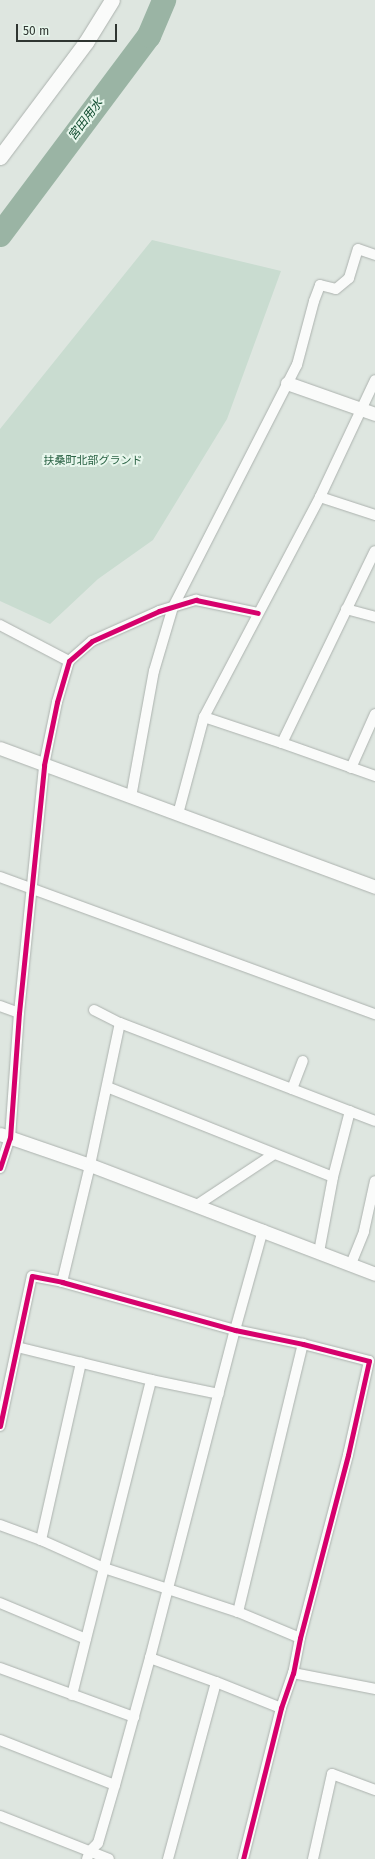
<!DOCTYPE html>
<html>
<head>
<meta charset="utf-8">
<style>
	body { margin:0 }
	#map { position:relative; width:375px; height:1859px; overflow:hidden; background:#dee6e0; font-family:"Fira Sans","Noto Sans JP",sans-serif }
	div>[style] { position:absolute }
	.green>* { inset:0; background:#c9dcd0 }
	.river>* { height:24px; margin:-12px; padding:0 12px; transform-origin:12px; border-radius:12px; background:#9ab4a4 }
	.roads { filter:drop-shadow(0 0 1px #acb2ae) drop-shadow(0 0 1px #acb2ae) }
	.minor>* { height:10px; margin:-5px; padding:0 5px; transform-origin:5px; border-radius:5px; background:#fafbfa }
	.tertiary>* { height:13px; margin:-6.5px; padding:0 6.5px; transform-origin:6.5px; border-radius:6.5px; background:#fafbfa }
	.secondary>* { height:15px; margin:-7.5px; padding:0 7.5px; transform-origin:7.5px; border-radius:7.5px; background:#fafbfa }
	.cycleway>* { height:5px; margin:-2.5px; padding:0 2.5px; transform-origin:2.5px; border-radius:2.5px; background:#d6006c }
	span { translate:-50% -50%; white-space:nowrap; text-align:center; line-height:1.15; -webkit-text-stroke:4px #e7f6ec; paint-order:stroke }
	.park-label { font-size:11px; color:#2a6244 }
	.water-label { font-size:12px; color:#0f4b2e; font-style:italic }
	.scale { position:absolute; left:16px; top:24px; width:101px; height:18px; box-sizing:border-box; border:2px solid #2f3531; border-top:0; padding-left:5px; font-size:12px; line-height:14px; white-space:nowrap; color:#2f3531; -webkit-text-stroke:3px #e7f6ec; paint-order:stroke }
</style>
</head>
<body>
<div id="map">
	<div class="green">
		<div style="clip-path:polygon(152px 240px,281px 271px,227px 419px,153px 540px,98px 579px,50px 624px,0 601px,0 429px)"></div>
	</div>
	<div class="river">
		<div style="left:0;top:235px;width:249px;rotate:-53.2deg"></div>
		<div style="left:149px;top:36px;width:39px;rotate:-67deg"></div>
	</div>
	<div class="roads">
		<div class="minor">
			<div style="left:320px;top:497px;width:58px;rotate:18.1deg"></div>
			<div style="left:346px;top:609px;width:30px;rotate:15deg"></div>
			<div style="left:0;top:625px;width:78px;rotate:27.6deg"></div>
			<div style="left:204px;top:717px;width:82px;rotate:18.4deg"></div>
			<div style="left:282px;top:743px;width:99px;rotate:19.5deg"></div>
			<div style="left:282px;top:743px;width:213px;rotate:-64.2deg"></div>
			<div style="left:351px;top:768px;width:59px;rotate:-66deg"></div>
			<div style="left:131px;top:797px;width:128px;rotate:-79.7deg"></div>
			<div style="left:154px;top:671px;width:67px;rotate:-73.5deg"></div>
			<div style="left:173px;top:607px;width:272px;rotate:-62.9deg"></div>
			<div style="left:297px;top:365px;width:66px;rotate:-75.1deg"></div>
			<div style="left:314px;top:301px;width:17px;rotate:-69deg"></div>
			<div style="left:320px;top:285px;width:16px;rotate:14deg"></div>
			<div style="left:336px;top:289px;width:17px;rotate:-40deg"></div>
			<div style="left:349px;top:278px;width:30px;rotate:-73deg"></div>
			<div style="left:358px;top:249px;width:18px;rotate:19deg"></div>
			<div style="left:178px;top:814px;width:100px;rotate:-75deg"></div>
			<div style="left:204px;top:717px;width:249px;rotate:-62.2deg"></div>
			<div style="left:320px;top:497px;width:129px;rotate:-64.8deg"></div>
			<div style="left:0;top:877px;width:399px;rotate:20.1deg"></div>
			<div style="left:0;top:1006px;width:20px;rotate:20deg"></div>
			<div style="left:94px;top:1010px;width:29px;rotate:27deg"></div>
			<div style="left:120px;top:1023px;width:273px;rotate:21deg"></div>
			<div style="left:107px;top:1087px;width:243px;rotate:21.7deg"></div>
			<div style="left:292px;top:1089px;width:30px;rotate:-69deg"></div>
			<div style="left:0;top:1168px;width:32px;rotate:-72deg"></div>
			<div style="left:10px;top:1138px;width:125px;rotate:-85.9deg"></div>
			<div style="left:19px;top:1013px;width:249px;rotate:-84.2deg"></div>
			<div style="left:44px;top:765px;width:64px;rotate:-78.3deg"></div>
			<div style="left:57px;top:702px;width:43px;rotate:-73.7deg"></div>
			<div style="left:69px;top:661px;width:30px;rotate:-41deg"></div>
			<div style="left:92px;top:641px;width:73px;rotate:-24.1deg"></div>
			<div style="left:159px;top:611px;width:39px;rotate:-17deg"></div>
			<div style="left:196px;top:600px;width:63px;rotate:11.8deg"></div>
			<div style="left:197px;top:1205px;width:92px;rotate:-33.5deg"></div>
			<div style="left:319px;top:1252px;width:76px;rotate:-79.4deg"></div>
			<div style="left:333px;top:1177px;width:68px;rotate:-75.6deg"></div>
			<div style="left:351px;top:1264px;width:35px;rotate:-68deg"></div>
			<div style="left:364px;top:1231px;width:51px;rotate:-77.6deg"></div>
			<div style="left:62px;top:1282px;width:120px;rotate:-76.5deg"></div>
			<div style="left:90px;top:1165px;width:145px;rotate:-78.1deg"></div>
			<div style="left:17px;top:1347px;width:138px;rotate:13.8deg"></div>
			<div style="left:151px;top:1380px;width:69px;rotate:11.6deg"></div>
			<div style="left:0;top:1426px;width:153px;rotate:-78deg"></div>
			<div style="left:32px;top:1276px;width:31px;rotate:11deg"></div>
			<div style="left:62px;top:1282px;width:180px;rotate:15.5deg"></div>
			<div style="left:235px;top:1330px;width:69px;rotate:11.6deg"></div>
			<div style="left:303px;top:1344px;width:68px;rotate:14.4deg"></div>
			<div style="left:369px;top:1361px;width:96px;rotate:102.6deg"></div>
			<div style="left:348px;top:1455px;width:189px;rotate:104.7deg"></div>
			<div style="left:300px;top:1638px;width:36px;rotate:101deg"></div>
			<div style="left:293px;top:1673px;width:37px;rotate:109deg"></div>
			<div style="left:281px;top:1708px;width:156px;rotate:104.1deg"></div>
			<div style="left:0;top:1525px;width:44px;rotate:20.1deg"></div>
			<div style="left:41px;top:1540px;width:69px;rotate:24deg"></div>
			<div style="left:104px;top:1568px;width:141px;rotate:18.2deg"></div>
			<div style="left:238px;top:1612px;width:67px;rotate:22.8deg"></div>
			<div style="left:41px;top:1540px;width:182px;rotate:-77.3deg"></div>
			<div style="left:0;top:1603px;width:93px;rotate:22.7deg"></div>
			<div style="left:238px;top:1612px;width:276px;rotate:-76.4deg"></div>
			<div style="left:150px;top:1658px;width:70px;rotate:20deg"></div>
			<div style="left:216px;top:1682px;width:70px;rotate:21.8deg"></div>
			<div style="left:0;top:1668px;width:143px;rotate:20.1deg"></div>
			<div style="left:293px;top:1673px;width:84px;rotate:11deg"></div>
			<div style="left:72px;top:1695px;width:325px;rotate:-75.9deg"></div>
			<div style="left:0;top:1740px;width:123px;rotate:21.4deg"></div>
			<div style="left:0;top:1816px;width:117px;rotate:21.5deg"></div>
			<div style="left:87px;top:1859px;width:9px;rotate:-69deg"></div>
			<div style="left:90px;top:1851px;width:11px;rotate:-45deg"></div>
			<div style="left:98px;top:1843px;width:60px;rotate:-73.7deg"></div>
			<div style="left:115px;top:1785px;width:132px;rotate:-74.6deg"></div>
			<div style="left:150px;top:1658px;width:339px;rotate:-75.5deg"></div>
			<div style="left:235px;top:1330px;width:104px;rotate:-74.4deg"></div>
			<div style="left:168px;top:1859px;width:183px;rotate:-74.8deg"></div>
			<div style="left:313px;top:1859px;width:87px;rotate:-77.4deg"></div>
			<div style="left:332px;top:1774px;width:46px;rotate:20.4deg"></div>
		</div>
		<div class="tertiary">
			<div style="left:287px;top:383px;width:93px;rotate:19.4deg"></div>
			<div style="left:0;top:748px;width:400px;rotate:20.3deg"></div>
			<div style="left:0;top:1134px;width:95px;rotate:19deg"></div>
			<div style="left:90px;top:1165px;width:305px;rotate:20.9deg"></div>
		</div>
		<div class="secondary">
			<div style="left:0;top:157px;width:144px;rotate:-53.2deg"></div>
			<div style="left:86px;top:42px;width:49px;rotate:-58.2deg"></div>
		</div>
	</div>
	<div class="cycleway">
		<div style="left:0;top:1168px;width:32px;rotate:-72deg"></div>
		<div style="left:10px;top:1138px;width:125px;rotate:-85.9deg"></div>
		<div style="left:19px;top:1013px;width:249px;rotate:-84.2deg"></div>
		<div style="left:44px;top:765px;width:64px;rotate:-78.3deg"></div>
		<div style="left:57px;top:702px;width:43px;rotate:-73.7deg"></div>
		<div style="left:69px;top:661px;width:30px;rotate:-41deg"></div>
		<div style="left:92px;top:641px;width:73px;rotate:-24.1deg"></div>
		<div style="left:159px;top:611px;width:39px;rotate:-17deg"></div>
		<div style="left:196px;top:600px;width:63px;rotate:11.8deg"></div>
		<div style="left:0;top:1426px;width:153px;rotate:-78deg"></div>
		<div style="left:32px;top:1276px;width:31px;rotate:11deg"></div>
		<div style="left:62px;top:1282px;width:180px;rotate:15.5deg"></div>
		<div style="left:235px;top:1330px;width:69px;rotate:11.6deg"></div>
		<div style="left:303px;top:1344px;width:68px;rotate:14.4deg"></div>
		<div style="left:369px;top:1361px;width:96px;rotate:102.6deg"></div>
		<div style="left:348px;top:1455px;width:189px;rotate:104.7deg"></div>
		<div style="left:300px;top:1638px;width:36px;rotate:101deg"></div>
		<div style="left:293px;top:1673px;width:37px;rotate:109deg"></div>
		<div style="left:281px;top:1708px;width:156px;rotate:104.1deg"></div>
	</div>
	<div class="park-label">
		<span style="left:93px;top:461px">扶桑町北部グランド</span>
	</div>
	<div class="water-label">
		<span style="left:86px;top:120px;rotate:-53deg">宮田用水</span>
	</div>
	<div class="scale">50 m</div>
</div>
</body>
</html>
